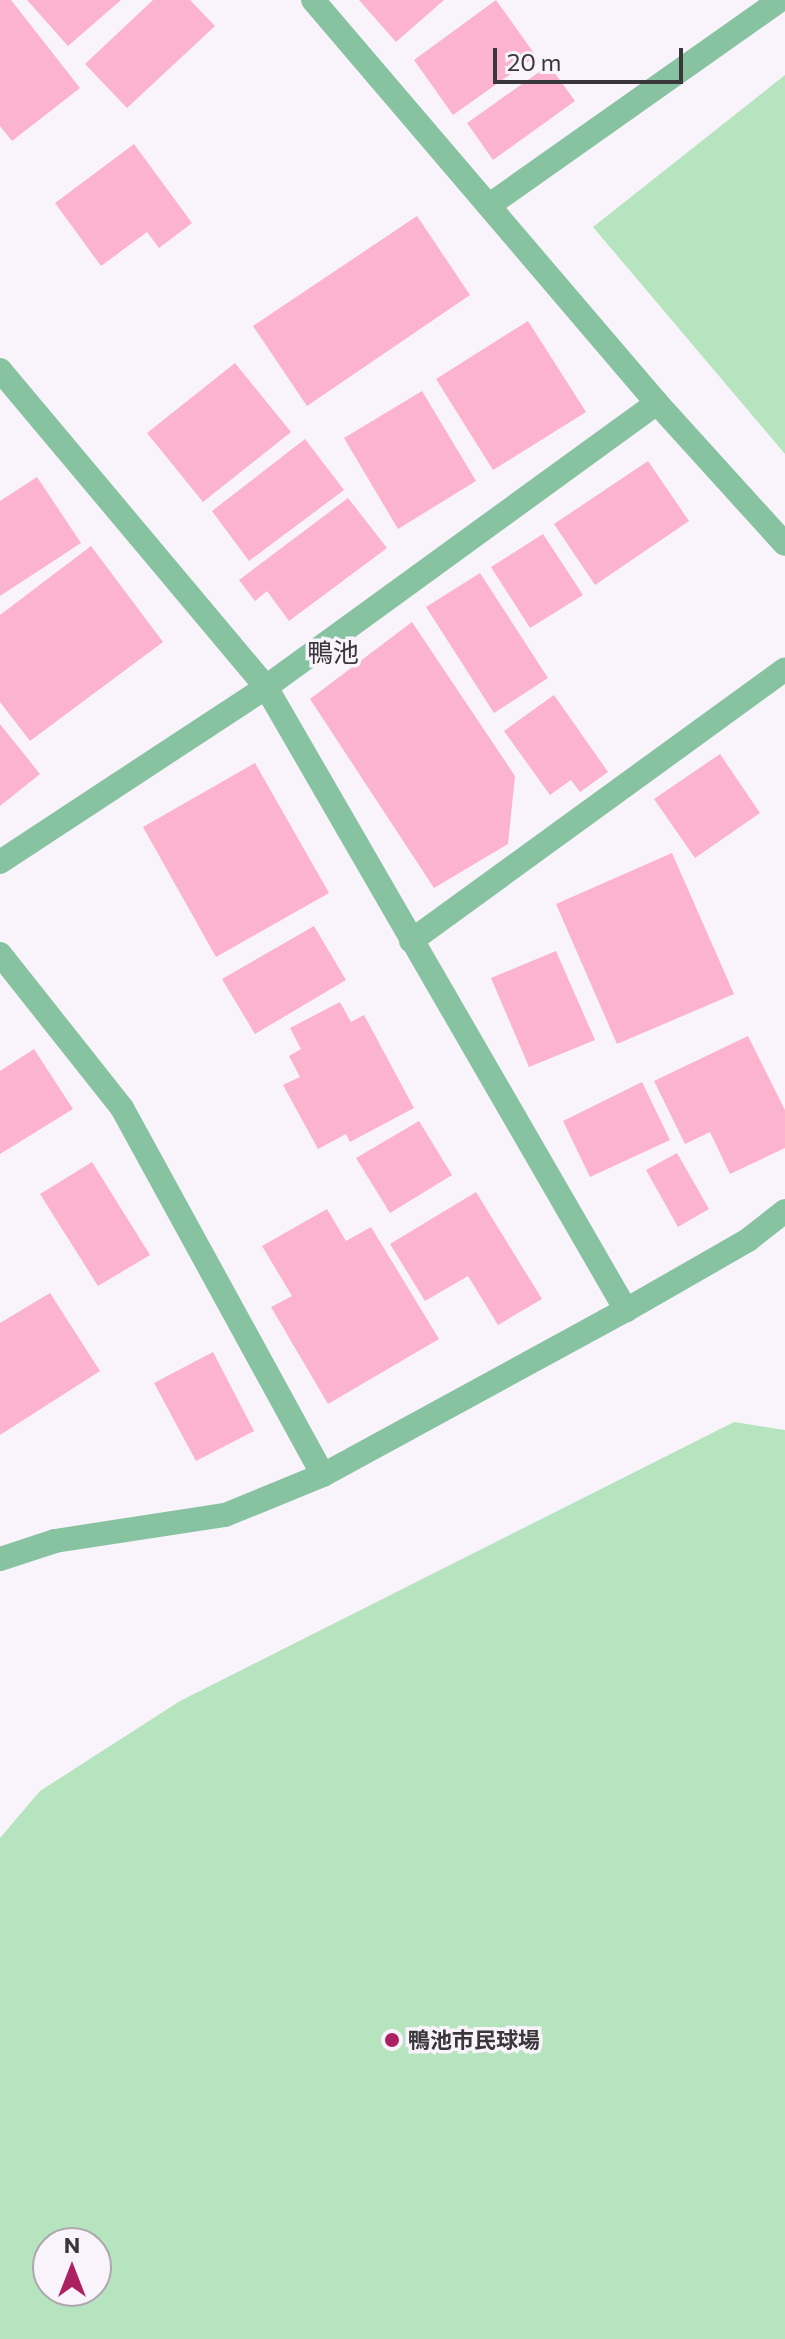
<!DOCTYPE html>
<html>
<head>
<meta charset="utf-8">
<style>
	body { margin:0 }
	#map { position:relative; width:785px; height:2339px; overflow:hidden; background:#f9f4fb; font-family:Commissioner,"Noto Sans JP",sans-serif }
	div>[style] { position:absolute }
	.green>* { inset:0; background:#b6e4bf }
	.building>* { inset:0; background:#fcb3ce }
	.minor>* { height:24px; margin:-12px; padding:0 12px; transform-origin:12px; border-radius:12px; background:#87c2a1 }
	.dots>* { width:22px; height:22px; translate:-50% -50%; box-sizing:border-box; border:4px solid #f9f4fb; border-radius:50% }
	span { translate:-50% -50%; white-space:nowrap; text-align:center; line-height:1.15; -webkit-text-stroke:7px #f9f4fb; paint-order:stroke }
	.poi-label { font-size:22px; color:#39373a; font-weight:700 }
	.left { translate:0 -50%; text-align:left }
	.quarter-label { font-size:26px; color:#39373a }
	.north { position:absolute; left:32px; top:2227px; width:80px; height:80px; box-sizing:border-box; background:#f9f4fb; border:2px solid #aca8ae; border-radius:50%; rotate:0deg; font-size:22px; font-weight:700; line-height:32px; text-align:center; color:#39373a }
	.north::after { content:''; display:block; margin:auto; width:28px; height:36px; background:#ac2162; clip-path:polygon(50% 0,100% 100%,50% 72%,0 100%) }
	.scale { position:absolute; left:493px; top:48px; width:190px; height:36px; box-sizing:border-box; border:4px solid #39373a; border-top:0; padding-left:10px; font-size:24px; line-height:28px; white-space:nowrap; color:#39373a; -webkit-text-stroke:6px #f9f4fb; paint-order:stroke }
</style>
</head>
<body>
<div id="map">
	<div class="green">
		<div style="clip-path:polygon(785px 75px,785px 454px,593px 227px)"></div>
		<div style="clip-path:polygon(evenodd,734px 1422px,785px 1430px,785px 2339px,0 2339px,0 1838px,40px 1791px,180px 1701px,734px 1422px,96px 2243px,96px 2291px,48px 2291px,48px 2243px,96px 2243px)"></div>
	</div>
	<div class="building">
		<div style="clip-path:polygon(0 0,11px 0,80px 88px,12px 141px,0 126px)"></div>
		<div style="clip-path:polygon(27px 0,121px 0,68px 46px)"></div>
		<div style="clip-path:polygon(153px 0,190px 0,215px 26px,127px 108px,85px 64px)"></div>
		<div style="clip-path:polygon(359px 0,444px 0,396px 42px)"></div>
		<div style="clip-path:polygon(496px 0,536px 56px,453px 115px,414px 60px)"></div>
		<div style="clip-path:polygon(549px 65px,575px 101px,493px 160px,467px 123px)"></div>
		<div style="clip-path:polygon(134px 144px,192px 223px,159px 248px,147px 232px,101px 266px,55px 203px)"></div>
		<div style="clip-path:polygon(417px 216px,470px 295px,307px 406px,253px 326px)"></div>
		<div style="clip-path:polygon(528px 321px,586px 412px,493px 470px,436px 379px)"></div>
		<div style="clip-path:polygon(235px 363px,291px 432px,203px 502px,147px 433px)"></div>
		<div style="clip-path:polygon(422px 391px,476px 481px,398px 529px,344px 438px)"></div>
		<div style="clip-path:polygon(305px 439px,344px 490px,249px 561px,212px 511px)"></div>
		<div style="clip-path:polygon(648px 461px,689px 521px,595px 585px,554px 524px)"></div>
		<div style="clip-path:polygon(37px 477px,81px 543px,0 596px,0 501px)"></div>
		<div style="clip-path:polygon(348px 498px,387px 548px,289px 621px,267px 591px,255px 601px,239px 580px)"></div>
		<div style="clip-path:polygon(543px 534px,583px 595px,530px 628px,491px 567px)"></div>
		<div style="clip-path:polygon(91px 546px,163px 642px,30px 741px,0 702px,0 615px)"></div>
		<div style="clip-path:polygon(480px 573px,548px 678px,494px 713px,426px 607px)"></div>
		<div style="clip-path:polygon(412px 622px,515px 776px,508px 844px,434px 888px,310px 699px)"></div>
		<div style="clip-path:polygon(554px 695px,608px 772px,580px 792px,571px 780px,550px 795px,504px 731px)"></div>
		<div style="clip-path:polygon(0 724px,40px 774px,0 806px)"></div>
		<div style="clip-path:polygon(720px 754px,760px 813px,695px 858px,654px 799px)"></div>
		<div style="clip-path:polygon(255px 763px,329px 893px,216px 957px,143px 827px)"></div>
		<div style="clip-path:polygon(672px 853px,734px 994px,617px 1044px,556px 904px)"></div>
		<div style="clip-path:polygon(314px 926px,346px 980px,255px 1034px,222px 979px)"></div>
		<div style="clip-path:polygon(556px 951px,595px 1040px,529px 1067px,491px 978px)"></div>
		<div style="clip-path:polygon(340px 1002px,351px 1022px,364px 1015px,414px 1108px,350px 1142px,346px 1134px,318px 1149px,283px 1085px,300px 1077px,289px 1056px,301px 1049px,290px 1028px)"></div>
		<div style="clip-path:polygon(748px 1036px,785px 1110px,785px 1148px,730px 1174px,710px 1132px,685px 1144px,654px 1081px)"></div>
		<div style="clip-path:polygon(34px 1049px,73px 1109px,0 1154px,0 1071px)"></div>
		<div style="clip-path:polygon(642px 1082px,670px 1140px,590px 1177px,563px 1121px)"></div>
		<div style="clip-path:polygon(419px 1121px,452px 1175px,390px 1213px,356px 1158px)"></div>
		<div style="clip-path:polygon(677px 1153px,709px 1209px,678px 1227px,646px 1170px)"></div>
		<div style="clip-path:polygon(92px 1162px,150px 1255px,98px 1286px,40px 1194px)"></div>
		<div style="clip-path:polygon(476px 1192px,542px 1299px,498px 1325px,468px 1276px,425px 1301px,390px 1244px)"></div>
		<div style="clip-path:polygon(327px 1209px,346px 1241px,371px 1227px,439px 1339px,328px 1404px,271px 1307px,292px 1296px,262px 1246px)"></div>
		<div style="clip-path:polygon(50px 1293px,100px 1371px,0 1435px,0 1323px)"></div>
		<div style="clip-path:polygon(213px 1352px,254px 1431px,196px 1461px,154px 1383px)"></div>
	</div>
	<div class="minor">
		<div style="left:313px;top:0;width:530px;rotate:49.52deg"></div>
		<div style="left:657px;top:403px;width:190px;rotate:47.8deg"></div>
		<div style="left:491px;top:204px;width:354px;rotate:-35.2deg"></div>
		<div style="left:0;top:370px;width:414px;rotate:50deg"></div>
		<div style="left:266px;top:687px;width:720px;rotate:59.98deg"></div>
		<div style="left:0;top:862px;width:318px;rotate:-33.3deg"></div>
		<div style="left:266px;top:687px;width:483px;rotate:-36deg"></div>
		<div style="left:411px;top:941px;width:462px;rotate:-36deg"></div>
		<div style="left:0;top:954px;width:196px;rotate:51.6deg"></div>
		<div style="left:122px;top:1108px;width:418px;rotate:61.3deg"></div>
		<div style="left:0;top:1559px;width:58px;rotate:-18.1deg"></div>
		<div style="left:55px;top:1541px;width:172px;rotate:-8.7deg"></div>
		<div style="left:225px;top:1515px;width:106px;rotate:-22.2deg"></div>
		<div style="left:323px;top:1475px;width:345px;rotate:-28.6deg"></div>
		<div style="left:626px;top:1310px;width:141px;rotate:-29.8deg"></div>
		<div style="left:748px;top:1240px;width:47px;rotate:-38.1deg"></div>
	</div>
	<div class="dots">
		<div style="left:392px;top:2040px;background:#ac2162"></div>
	</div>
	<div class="poi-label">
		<span class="left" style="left:408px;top:2040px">鴨池市民球場</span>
	</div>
	<div class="quarter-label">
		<span style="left:333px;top:652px">鴨池</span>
	</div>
	<div class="north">N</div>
	<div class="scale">20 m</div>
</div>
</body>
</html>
